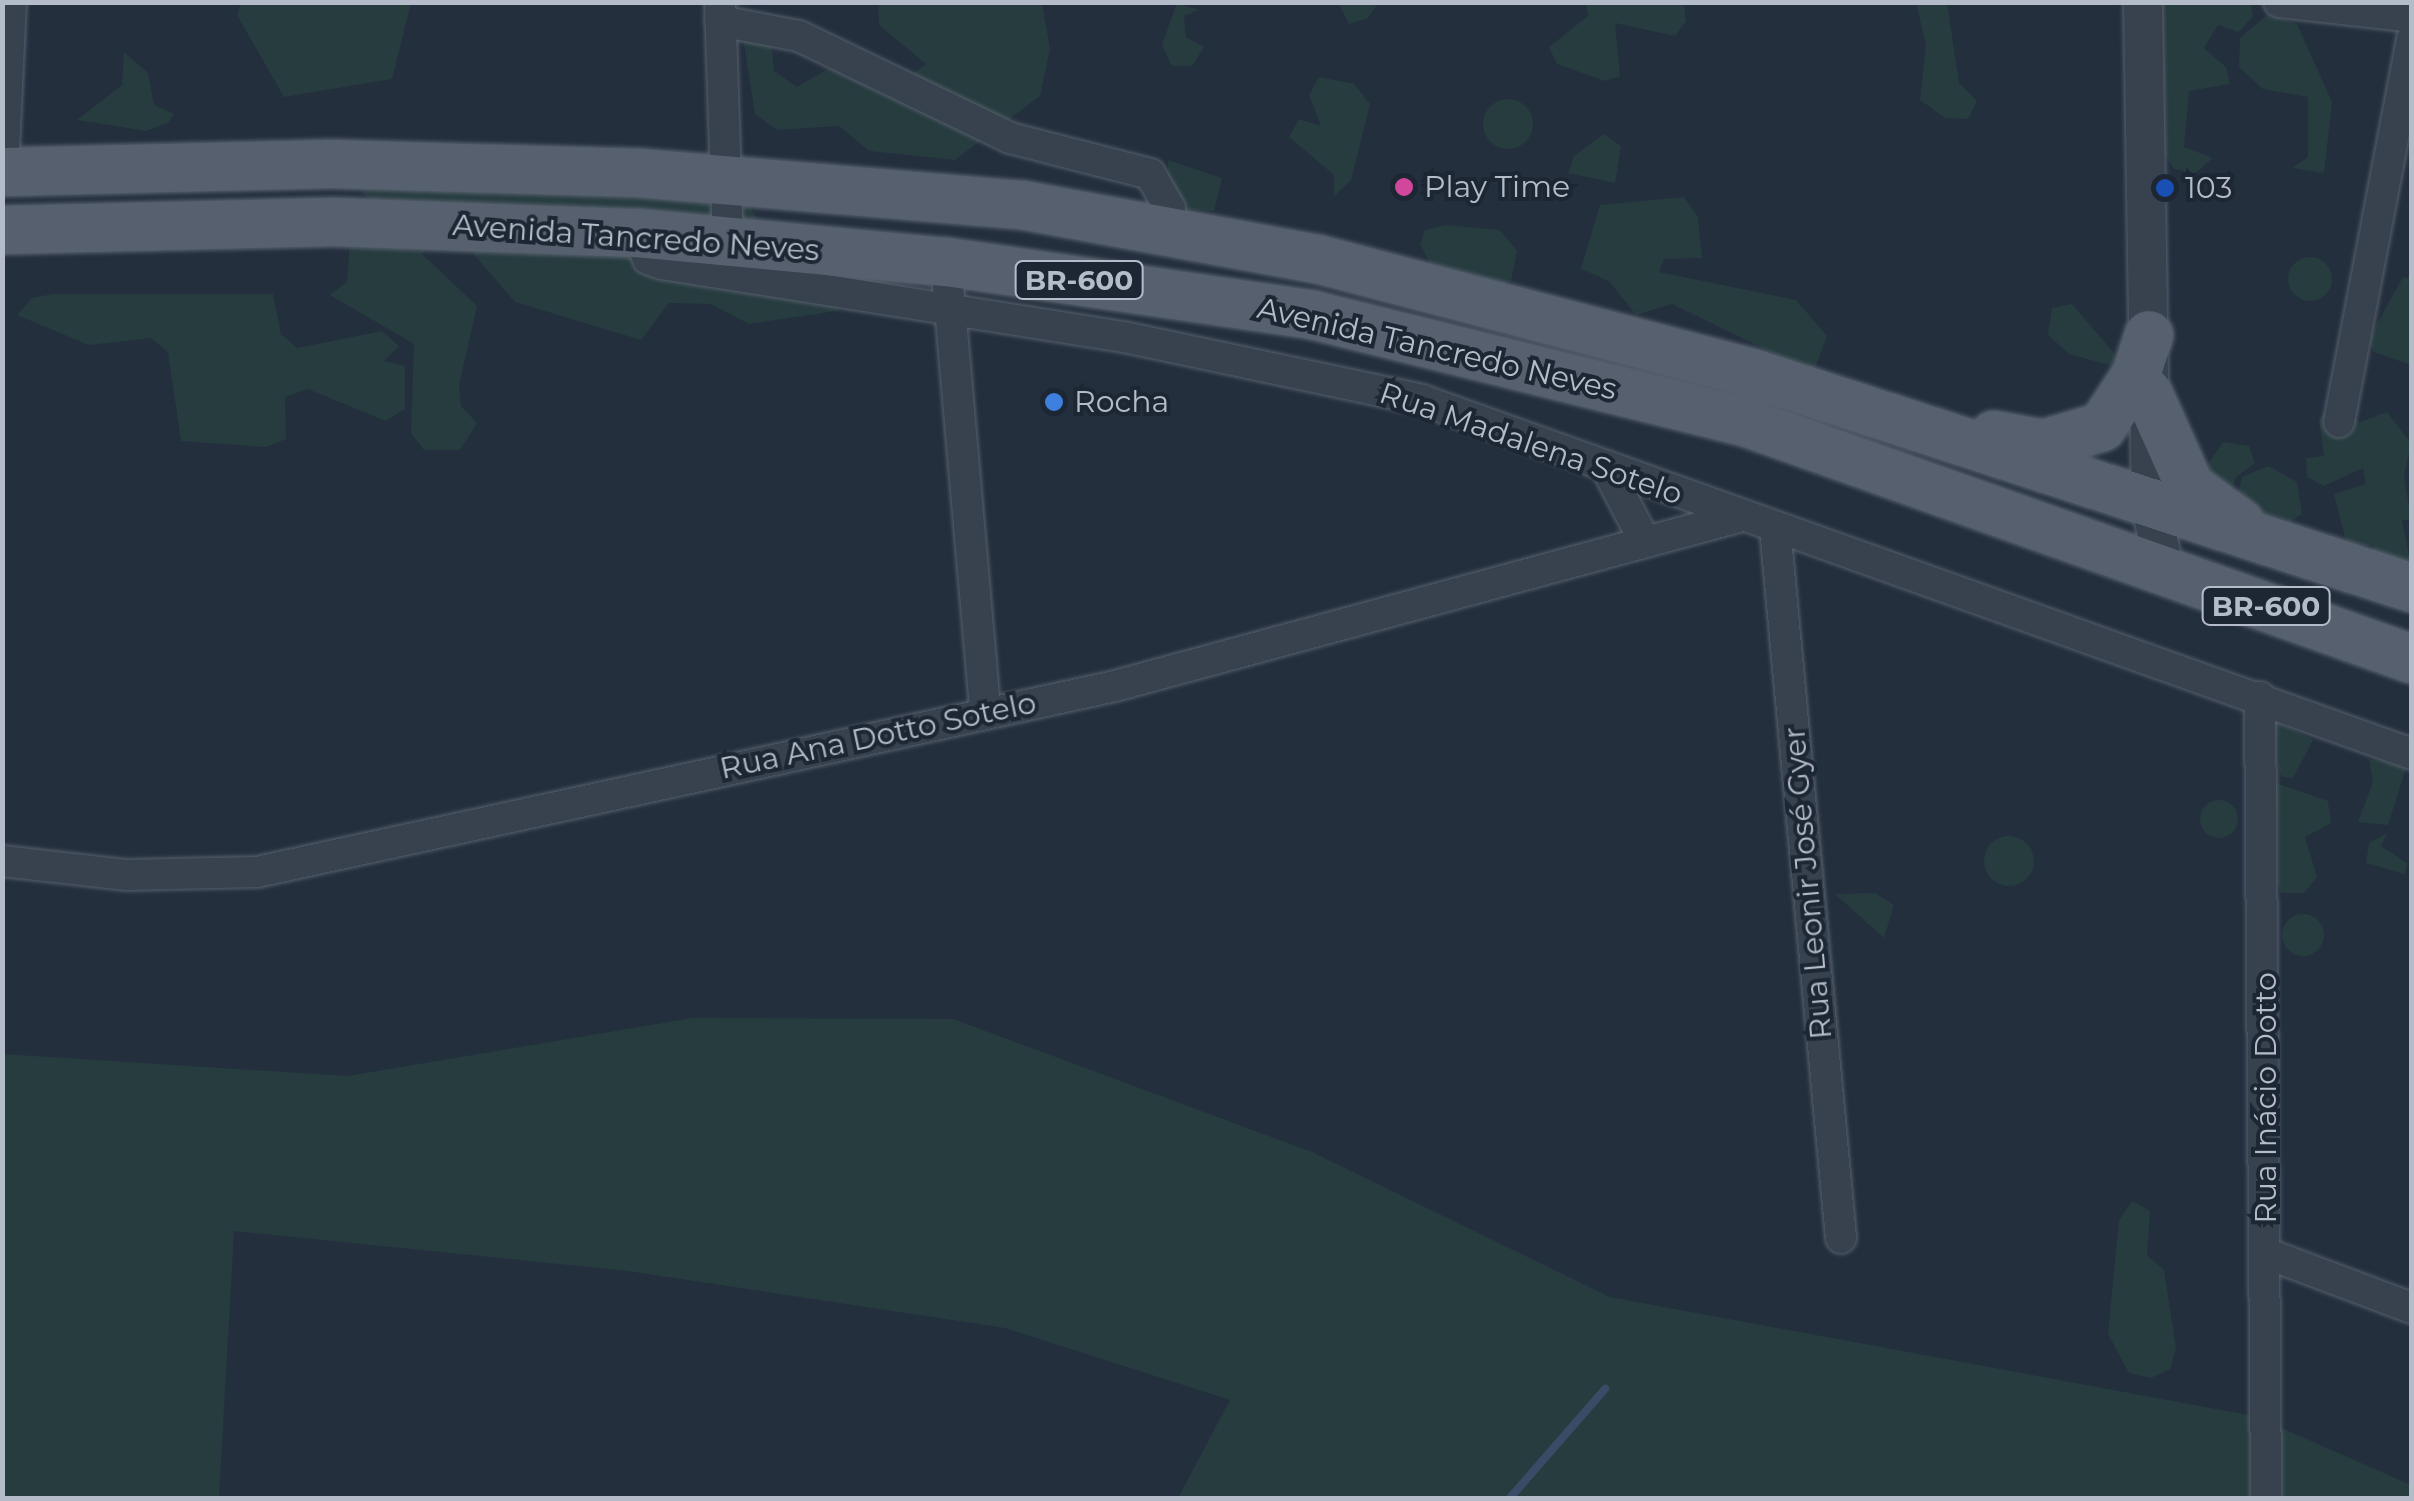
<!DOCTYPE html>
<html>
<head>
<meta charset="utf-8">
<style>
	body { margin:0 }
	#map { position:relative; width:2414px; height:1501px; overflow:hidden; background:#242f3e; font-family:Montserrat,sans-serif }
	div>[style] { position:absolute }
	.green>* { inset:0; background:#263c3f }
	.round { border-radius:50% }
	.stream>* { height:8px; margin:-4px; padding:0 4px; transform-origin:4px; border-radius:4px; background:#394c67 }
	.roads { filter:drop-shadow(0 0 2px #565f6c) drop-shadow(0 0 2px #565f6c) }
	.minor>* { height:30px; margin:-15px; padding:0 15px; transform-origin:15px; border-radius:15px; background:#38414e }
	.tertiary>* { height:38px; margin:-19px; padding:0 19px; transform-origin:19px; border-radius:19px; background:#38414e }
	.primary>* { height:48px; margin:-24px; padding:0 24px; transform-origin:24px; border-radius:24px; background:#56606e }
	.dots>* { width:28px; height:28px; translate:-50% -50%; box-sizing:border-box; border:5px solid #1d2633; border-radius:50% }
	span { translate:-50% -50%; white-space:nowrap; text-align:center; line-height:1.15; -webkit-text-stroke:8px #1d2633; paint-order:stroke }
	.shield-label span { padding:2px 8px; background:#1d2633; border:2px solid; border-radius:8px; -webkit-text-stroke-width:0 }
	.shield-label { font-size:28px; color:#b4bcc9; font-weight:700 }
	.poi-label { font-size:30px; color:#b4bcc9 }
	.left { translate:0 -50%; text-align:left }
	.street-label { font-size:30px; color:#b4bcc9 }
	.frame { position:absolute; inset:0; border:5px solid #b4bcc9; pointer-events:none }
</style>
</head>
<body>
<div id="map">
	<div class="green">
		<div style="clip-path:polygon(241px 3px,241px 2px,411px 3px,392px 79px,284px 97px,237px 15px)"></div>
		<div style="clip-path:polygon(878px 3px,1042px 3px,1050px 49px,1040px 96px,955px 160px,869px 151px,839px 126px,777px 130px,755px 114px,742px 32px,770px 29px,774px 71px,797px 87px,864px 48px,883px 75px,908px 77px,926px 64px,879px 25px)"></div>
		<div style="clip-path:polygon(1177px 3px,1199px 10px,1184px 16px,1186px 37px,1204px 47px,1192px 66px,1172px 66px,1162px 45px)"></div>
		<div style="clip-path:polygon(1338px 3px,1338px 2px,1378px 3px,1368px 18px,1349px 24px)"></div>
		<div style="clip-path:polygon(1586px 3px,1684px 3px,1686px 21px,1675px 36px,1615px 23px,1620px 76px,1605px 81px,1557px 64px,1549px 47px,1588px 16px)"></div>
		<div style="clip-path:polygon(1916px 3px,1947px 3px,1959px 83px,1977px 101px,1968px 119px,1945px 118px,1920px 100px,1926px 45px)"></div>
		<div style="clip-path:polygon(2161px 3px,2251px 3px,2253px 17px,2238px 32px,2218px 25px,2204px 48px,2226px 67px,2230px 84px,2189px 91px,2184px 147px,2213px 158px,2195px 173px,2174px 169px,2160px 148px)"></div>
		<div style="clip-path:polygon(2268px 14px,2297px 24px,2332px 102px,2324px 173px,2292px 168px,2308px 157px,2308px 97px,2263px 89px,2239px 67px,2240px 38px)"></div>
		<div style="clip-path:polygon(124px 52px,148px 73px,154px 105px,174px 114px,168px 123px,146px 131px,77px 120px,122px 85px)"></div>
		<div style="clip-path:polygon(1319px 77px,1354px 84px,1370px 104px,1351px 180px,1334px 196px,1334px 175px,1289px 137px,1299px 119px,1321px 126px,1309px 95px)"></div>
		<div class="round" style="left:1483px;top:99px;width:50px;height:50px"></div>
		<div style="clip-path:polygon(1604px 134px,1621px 146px,1615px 183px,1568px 173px,1574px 156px)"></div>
		<div style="clip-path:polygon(1168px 160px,1222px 178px,1214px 211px,1183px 209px,1168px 194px)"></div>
		<div style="clip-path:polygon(354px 184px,742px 195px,758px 219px,719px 238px,873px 281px,837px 311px,749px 324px,711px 304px,669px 303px,641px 340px,515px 302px,458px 236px,434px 235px,422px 254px,477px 306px,459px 385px,461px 406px,477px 423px,460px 450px,424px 450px,411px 433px,414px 344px,330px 295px,347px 282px,350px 240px,394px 201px,369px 199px)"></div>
		<div style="clip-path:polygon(1684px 197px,1698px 217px,1702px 258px,1664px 259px,1659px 272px,1796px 300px,1827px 336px,1813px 373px,1672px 304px,1636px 315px,1609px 281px,1581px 269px,1600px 205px)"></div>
		<div style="clip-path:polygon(1445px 225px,1500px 230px,1517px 251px,1511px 281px,1491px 287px,1474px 274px,1437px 277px,1420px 244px,1425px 230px)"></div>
		<div class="round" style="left:2288px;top:257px;width:44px;height:44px"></div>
		<div style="clip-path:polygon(2403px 277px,2411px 278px,2411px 365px,2374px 352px,2368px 340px)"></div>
		<div style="clip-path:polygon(53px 294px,273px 294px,281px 334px,297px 348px,382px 331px,399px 346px,384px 361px,405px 366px,405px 409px,386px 421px,308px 389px,285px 397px,286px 439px,266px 447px,181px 441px,168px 352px,151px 338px,89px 345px,17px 315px,32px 298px)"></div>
		<div style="clip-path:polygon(2072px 304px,2115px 354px,2113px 366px,2069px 354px,2048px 335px,2052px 308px)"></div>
		<div style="clip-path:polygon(2334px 400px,2360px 422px,2387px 412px,2411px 443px,2404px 476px,2411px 520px,2402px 520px,2411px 565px,2374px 563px,2373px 545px,2348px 549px,2334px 494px,2366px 484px,2363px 468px,2324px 486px,2307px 477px,2306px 458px,2324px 456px,2319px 420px)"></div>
		<div style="clip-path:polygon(2223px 442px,2249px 446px,2255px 463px,2236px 477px,2229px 502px,2213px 497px,2208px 464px)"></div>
		<div style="clip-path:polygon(2268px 466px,2297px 482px,2302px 514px,2273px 532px,2235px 504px,2242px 477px)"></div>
		<div style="clip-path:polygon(2274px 720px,2313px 740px,2293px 778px,2282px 777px,2274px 756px)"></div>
		<div style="clip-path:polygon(2369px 759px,2407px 765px,2388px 825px,2358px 822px,2373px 782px)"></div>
		<div style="clip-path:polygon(2276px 783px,2328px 801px,2331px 823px,2305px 837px,2317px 877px,2304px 893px,2281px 893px,2277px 882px)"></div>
		<div class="round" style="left:2200px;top:800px;width:38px;height:38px"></div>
		<div style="clip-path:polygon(2387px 833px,2381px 846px,2407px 863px,2405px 874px,2366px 863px,2369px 843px)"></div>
		<div class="round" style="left:1984px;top:836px;width:50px;height:50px"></div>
		<div style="clip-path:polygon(1875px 893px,1894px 905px,1884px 938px,1835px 894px)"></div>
		<div class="round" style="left:2282px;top:914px;width:42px;height:42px"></div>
		<div style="clip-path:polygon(693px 1018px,953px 1019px,1312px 1152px,1610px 1297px,2254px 1416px,2411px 1485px,2411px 1498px,1178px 1498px,1230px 1400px,1005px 1328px,628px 1271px,234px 1231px,219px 1498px,3px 1498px,2px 1054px,347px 1076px)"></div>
		<div style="clip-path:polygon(2132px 1201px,2150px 1211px,2147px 1255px,2164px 1270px,2176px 1348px,2170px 1369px,2151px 1378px,2129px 1373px,2108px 1334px,2119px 1220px)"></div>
	</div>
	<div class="stream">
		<div style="left:1510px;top:1498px;width:145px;rotate:-48.9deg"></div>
	</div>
	<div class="roads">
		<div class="minor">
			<div style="left:720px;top:2px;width:239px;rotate:88.1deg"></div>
			<div style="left:2279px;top:2px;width:134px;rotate:6.4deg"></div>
			<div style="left:720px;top:21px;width:80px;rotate:10.8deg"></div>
			<div style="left:799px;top:36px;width:234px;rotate:25.8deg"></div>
			<div style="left:1010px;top:138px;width:145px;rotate:14.4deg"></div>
			<div style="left:1150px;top:174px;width:39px;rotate:60deg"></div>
			<div style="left:1170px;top:208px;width:24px;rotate:90deg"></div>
			<div style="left:3px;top:172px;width:170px;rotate:-87.3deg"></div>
			<div style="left:637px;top:233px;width:28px;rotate:67deg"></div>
			<div style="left:648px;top:259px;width:15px;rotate:20deg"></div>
			<div style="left:662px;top:264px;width:468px;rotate:9deg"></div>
			<div style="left:1124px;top:337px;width:305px;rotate:11.9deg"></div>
			<div style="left:1422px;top:400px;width:1051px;rotate:19.68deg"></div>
			<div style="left:946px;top:262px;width:452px;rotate:85deg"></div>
			<div style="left:2339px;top:422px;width:390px;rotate:-79.2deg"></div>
			<div style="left:1606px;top:467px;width:85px;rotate:62.5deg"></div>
			<div style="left:1775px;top:528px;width:713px;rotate:84.69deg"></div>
			<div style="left:2260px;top:697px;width:801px;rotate:89.57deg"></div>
			<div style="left:2px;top:861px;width:126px;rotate:6.4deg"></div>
			<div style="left:127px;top:875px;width:130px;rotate:-1.3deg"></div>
			<div style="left:257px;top:872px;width:878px;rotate:-12.23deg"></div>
			<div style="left:1115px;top:686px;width:650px;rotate:-15.17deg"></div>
			<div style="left:2268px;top:1254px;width:154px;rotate:20.6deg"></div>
		</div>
		<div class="tertiary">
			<div style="left:2143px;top:2px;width:504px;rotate:89.09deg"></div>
			<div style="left:2151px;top:506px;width:63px;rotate:78.2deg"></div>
		</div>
		<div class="primary">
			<div style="left:2px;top:172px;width:330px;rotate:-1.4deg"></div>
			<div style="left:332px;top:164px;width:307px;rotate:1.7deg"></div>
			<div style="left:639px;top:173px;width:384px;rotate:4.8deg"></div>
			<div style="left:1022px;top:205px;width:300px;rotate:10.4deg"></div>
			<div style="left:1317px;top:259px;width:450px;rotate:14.7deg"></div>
			<div style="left:1752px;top:373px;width:694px;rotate:18.04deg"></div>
			<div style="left:2px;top:230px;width:331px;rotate:-1.4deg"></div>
			<div style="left:333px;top:222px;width:304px;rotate:2.1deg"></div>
			<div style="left:637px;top:233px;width:310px;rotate:5.4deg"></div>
			<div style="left:946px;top:262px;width:371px;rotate:8.2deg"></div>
			<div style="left:1313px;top:315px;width:448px;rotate:13.9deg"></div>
			<div style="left:1748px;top:423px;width:705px;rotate:19.57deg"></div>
			<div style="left:2148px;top:393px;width:103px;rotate:65.9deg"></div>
			<div style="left:2190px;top:487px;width:62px;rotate:35.8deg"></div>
			<div style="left:1994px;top:435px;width:50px;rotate:10.4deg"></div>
			<div style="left:2043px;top:444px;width:61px;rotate:-16.1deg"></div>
			<div style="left:2102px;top:427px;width:62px;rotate:-56.8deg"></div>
			<div style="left:2136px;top:375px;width:42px;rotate:-72deg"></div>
		</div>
	</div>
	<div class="dots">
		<div style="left:1404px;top:187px;background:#d1479c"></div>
		<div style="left:2165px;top:188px;background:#1a4fb4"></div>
		<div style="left:1054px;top:402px;background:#3f7fe0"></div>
	</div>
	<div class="shield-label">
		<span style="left:1079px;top:280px">BR-600</span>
		<span style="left:2266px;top:606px">BR-600</span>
	</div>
	<div class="poi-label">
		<span class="left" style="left:1424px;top:187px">Play Time</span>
		<span class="left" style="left:2185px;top:188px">103</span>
		<span class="left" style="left:1074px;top:402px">Rocha</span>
	</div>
	<div class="street-label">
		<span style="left:636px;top:238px;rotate:4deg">Avenida Tancredo Neves</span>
		<span style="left:1437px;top:349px;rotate:13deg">Avenida Tancredo Neves</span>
		<span style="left:1531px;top:444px;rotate:19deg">Rua Madalena Sotelo</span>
		<span style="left:878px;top:736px;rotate:-12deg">Rua Ana Dotto Sotelo</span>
		<span style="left:1808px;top:883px;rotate:-95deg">Rua Leonir José Gyer</span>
		<span style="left:2266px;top:1098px;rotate:-90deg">Rua Inácio Dotto</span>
	</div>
	<div class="frame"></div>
</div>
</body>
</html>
